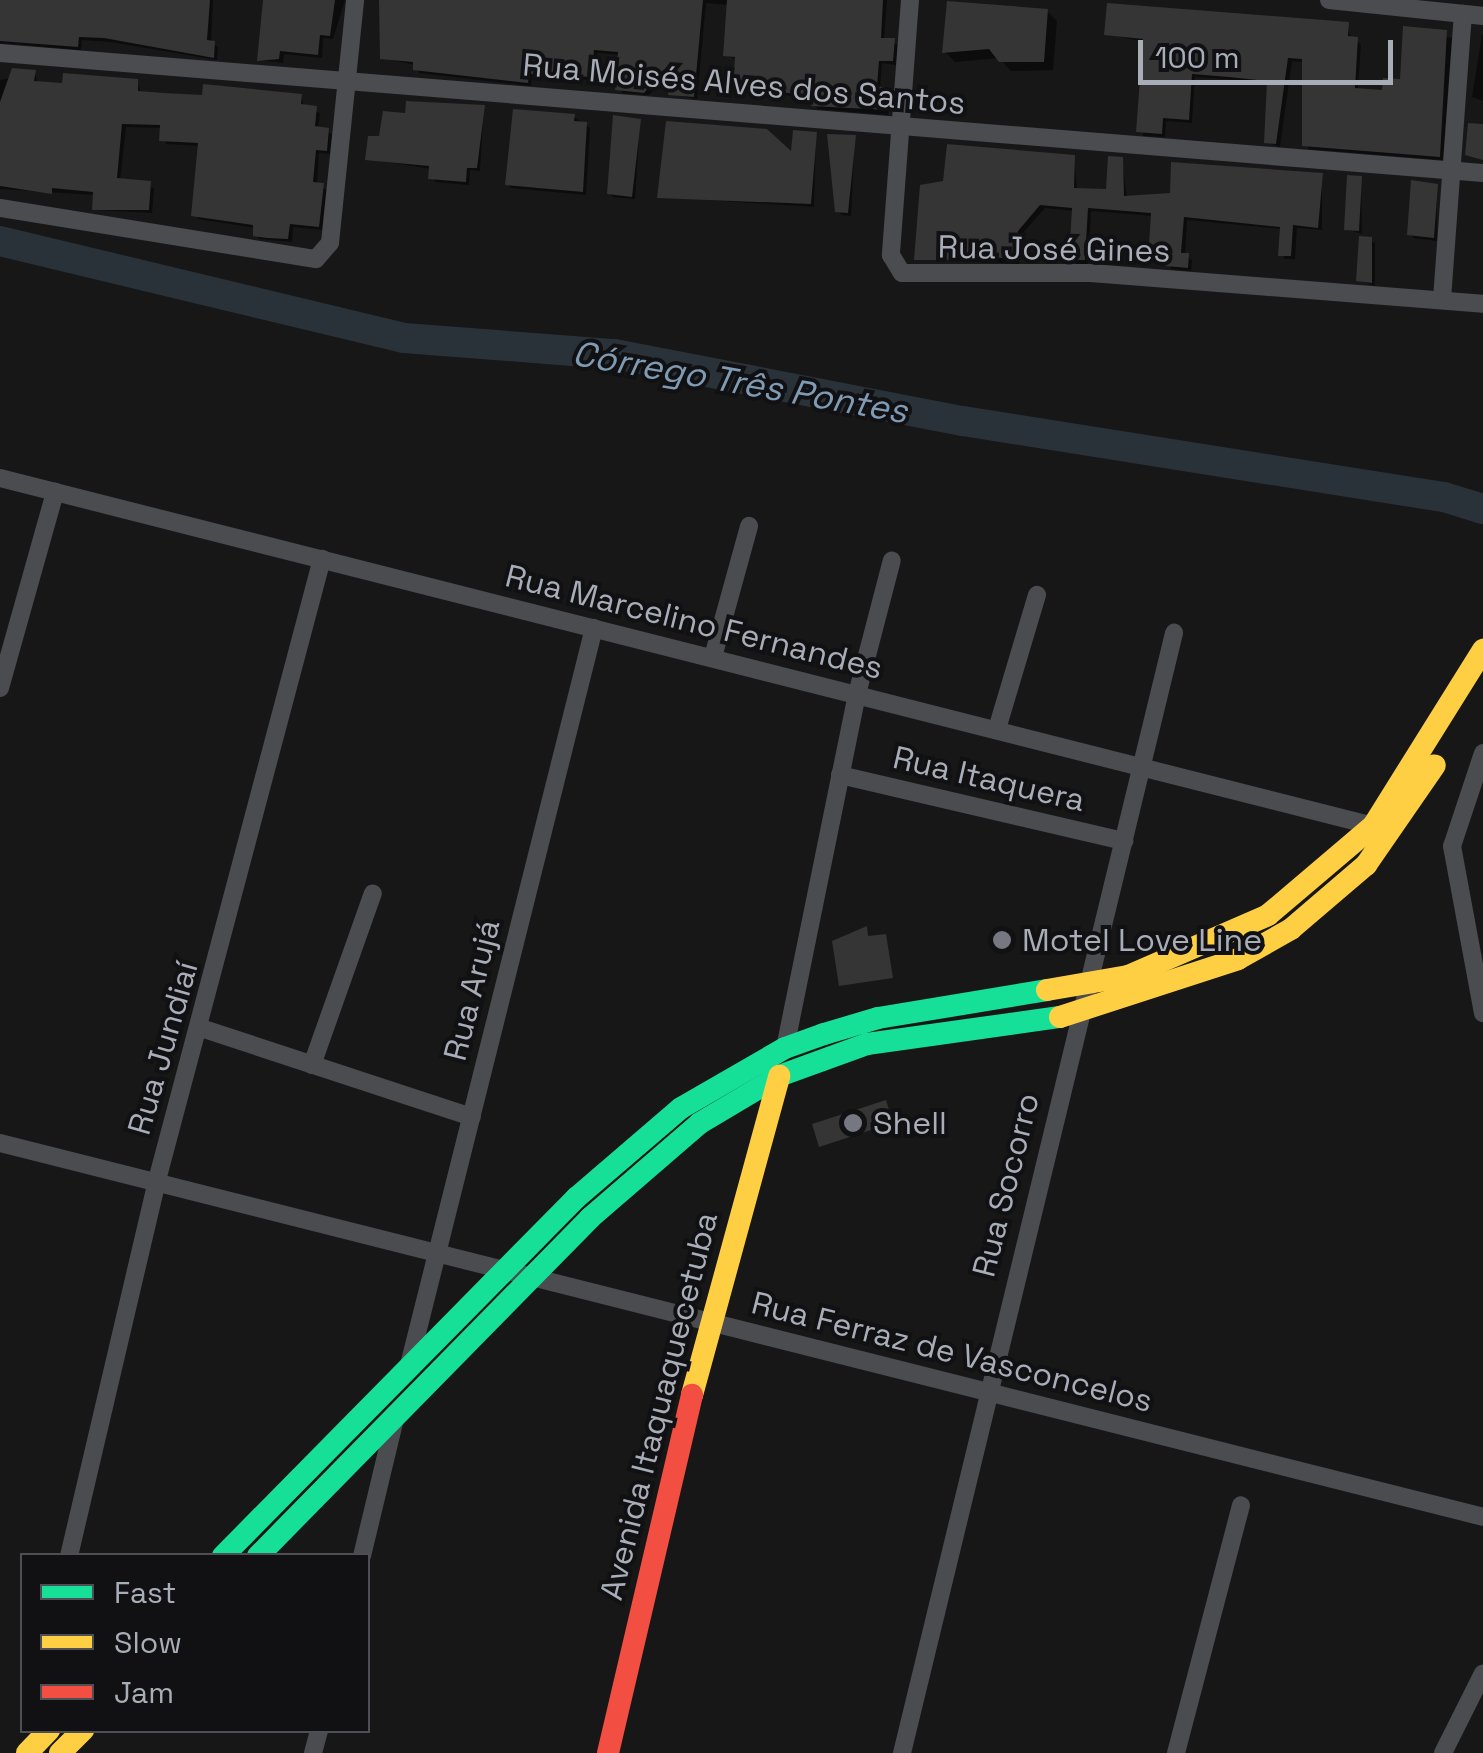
<!DOCTYPE html>
<html>
<head>
<meta charset="utf-8">
<style>
	body { margin:0 }
	#map { position:relative; width:1483px; height:1753px; overflow:hidden; background:#171717; font-family:"Space Grotesk",sans-serif }
	div>[style] { position:absolute }
	.shadow>* { inset:0; background:#0007 }
	.river>* { height:30px; margin:-15px; padding:0 15px; transform-origin:15px; border-radius:15px; background:#2a3239 }
	.building>* { inset:0; background:#353536 }
	.street>* { height:18px; margin:-9px; padding:0 9px; transform-origin:9px; border-radius:9px; background:#4b4c50 }
	.fast>* { height:22px; margin:-11px; padding:0 11px; transform-origin:11px; border-radius:11px; background:#16e098 }
	.slow>* { height:22px; margin:-11px; padding:0 11px; transform-origin:11px; border-radius:11px; background:#ffcf43 }
	.jam>* { height:22px; margin:-11px; padding:0 11px; transform-origin:11px; border-radius:11px; background:#f24e42 }
	.dots>* { width:28px; height:28px; translate:-50% -50%; box-sizing:border-box; border:5px solid #111113; border-radius:50% }
	span { translate:-50% -50%; white-space:nowrap; text-align:center; line-height:1.15; -webkit-text-stroke:8px #111113; paint-order:stroke }
	.street-label { font-size:32px; color:#a8adb8 }
	.poi-label { font-size:32px; color:#a8adb8 }
	.left { translate:0 -50%; text-align:left }
	.water-label { font-size:35px; color:#7f9bb3; font-style:italic }
	.legend { position:absolute; left:20px; top:1553px; width:350px; height:180px; box-sizing:border-box; background:#111113; border:2px solid #4d4f55; margin:0; padding:12px 18px; list-style:none; font-size:30px; color:#a8adb8 }
	.legend li { display:flex; align-items:center; gap:20px; height:50px }
	.legend b { width:50px; border:2px solid #4d4f55 }
	.scale { position:absolute; left:1138px; top:40px; width:255px; height:45px; box-sizing:border-box; border:5px solid #a8adb8; border-top:0; padding-left:12px; font-size:30px; line-height:35px; white-space:nowrap; color:#a8adb8; -webkit-text-stroke:8px #111113; paint-order:stroke }
</style>
</head>
<body>
<div id="map">
	<div class="shadow">
		<div style="clip-path:polygon(0 0,213px 0,211px 43px,218px 47px,217px 60px,110px 42px,82px 40px,81px 50px,0 43px)"></div>
		<div style="clip-path:polygon(265px 0,345px 0,333px 39px,323px 38px,322px 58px,284px 54px,283px 63px,259px 60px)"></div>
		<div style="clip-path:polygon(381px 0,887px 0,884px 40px,898px 45px,896px 65px,882px 63px,880px 90px,892px 95px,888px 115px,817px 109px,814px 99px,739px 89px,738px 60px,725px 55px,729px 5px,706px 3px,697px 99px,671px 94px,673px 68px,649px 95px,622px 93px,620px 55px,597px 53px,595px 80px,532px 76px,531px 86px,419px 73px,415px 65px,382px 58px)"></div>
		<div style="clip-path:polygon(1047px 11px,1057px 21px,1053px 70px,1011px 71px,999px 58px,955px 62px,945px 52px)"></div>
		<div style="clip-path:polygon(1347px 24px,1351px 39px,1361px 44px,1358px 91px,1385px 92px,1403px 81px,1406px 29px,1452px 38px,1443px 160px,1308px 149px,1304px 62px,1292px 61px,1280px 147px,1266px 142px,1270px 84px,1235px 80px,1195px 77px,1192px 123px,1166px 121px,1165px 137px,1143px 136px,1145px 42px,1106px 34px)"></div>
		<div style="clip-path:polygon(1482px 35px,1483px 35px,1483px 101px,1472px 97px)"></div>
		<div style="clip-path:polygon(35px 73px,38px 84px,137px 81px,141px 93px,164px 96px,301px 96px,304px 107px,320px 113px,318px 129px,332px 134px,330px 154px,319px 153px,317px 185px,327px 190px,322px 230px,293px 227px,292px 242px,259px 239px,255px 228px,198px 219px,200px 146px,166px 144px,163px 128px,126px 127px,120px 181px,154px 188px,152px 213px,95px 210px,95px 195px,0 189px,0 80px)"></div>
		<div style="clip-path:polygon(484px 107px,480px 171px,470px 170px,469px 185px,435px 182px,431px 169px,368px 159px,407px 116px)"></div>
		<div style="clip-path:polygon(574px 117px,590px 128px,586px 195px,511px 188px,508px 184px)"></div>
		<div style="clip-path:polygon(640px 121px,635px 199px,613px 197px,609px 193px)"></div>
		<div style="clip-path:polygon(816px 135px,814px 207px,660px 197px,794px 156px)"></div>
		<div style="clip-path:polygon(855px 137px,851px 216px,842px 215px,838px 210px)"></div>
		<div style="clip-path:polygon(1074px 158px,1077px 190px,1108px 192px,1122px 160px,1127px 199px,1322px 175px,1322px 230px,1297px 228px,1295px 259px,1284px 259px,1282px 229px,1187px 220px,1185px 256px,1192px 260px,1191px 271px,1171px 269px,1168px 248px,1152px 244px,1154px 216px,1091px 211px,1088px 264px,1076px 264px,1075px 211px,1045px 208px,1021px 235px,1019px 264px,915px 258px)"></div>
		<div style="clip-path:polygon(1361px 178px,1362px 239px,1375px 243px,1375px 286px,1359px 280px,1362px 234px,1346px 229px)"></div>
		<div style="clip-path:polygon(1437px 186px,1437px 241px,1414px 238px,1410px 234px)"></div>
		<div style="clip-path:polygon(886px 1104px,893px 1124px,822px 1145px)"></div>
	</div>
	<div class="river">
		<div style="left:0;top:241px;width:415px;rotate:13.5deg"></div>
		<div style="left:404px;top:338px;width:211px;rotate:4.4deg"></div>
		<div style="left:614px;top:354px;width:355px;rotate:10.9deg"></div>
		<div style="left:963px;top:421px;width:487px;rotate:9deg"></div>
		<div style="left:1444px;top:497px;width:41px;rotate:17.1deg"></div>
	</div>
	<div class="building">
		<div style="clip-path:polygon(0 0,210px 0,207px 40px,215px 41px,214px 58px,104px 38px,79px 37px,78px 47px,0 41px)"></div>
		<div style="clip-path:polygon(263px 0,335px 0,330px 36px,320px 35px,318px 55px,280px 51px,279px 59px,257px 61px)"></div>
		<div style="clip-path:polygon(379px 0,703px 0,694px 97px,668px 95px,671px 62px,644px 93px,615px 90px,618px 52px,594px 50px,591px 77px,529px 74px,528px 83px,413px 70px,413px 62px,380px 59px)"></div>
		<div style="clip-path:polygon(727px 0,883px 0,881px 38px,895px 38px,893px 61px,879px 61px,877px 86px,890px 89px,888px 110px,811px 106px,812px 96px,733px 86px,735px 57px,723px 56px)"></div>
		<div style="clip-path:polygon(947px 1px,1048px 9px,1044px 62px,999px 62px,989px 49px,942px 53px)"></div>
		<div style="clip-path:polygon(1107px 3px,1349px 22px,1348px 36px,1358px 37px,1355px 88px,1382px 90px,1383px 78px,1400px 79px,1403px 26px,1447px 30px,1440px 157px,1302px 146px,1302px 59px,1288px 58px,1276px 144px,1264px 143px,1267px 81px,1229px 77px,1192px 74px,1189px 120px,1163px 118px,1162px 134px,1136px 132px,1143px 39px,1104px 35px)"></div>
		<div style="clip-path:polygon(12px 68px,36px 70px,34px 81px,62px 83px,63px 73px,138px 79px,138px 91px,164px 93px,202px 95px,203px 84px,302px 94px,301px 104px,317px 106px,315px 126px,329px 128px,327px 151px,316px 150px,313px 182px,324px 183px,319px 227px,290px 224px,288px 239px,267px 238px,253px 236px,253px 225px,191px 216px,198px 143px,159px 141px,160px 125px,122px 124px,117px 178px,151px 181px,149px 210px,92px 210px,93px 192px,52px 188px,52px 194px,0 186px,0 102px)"></div>
		<div style="clip-path:polygon(406px 101px,485px 105px,477px 168px,467px 168px,466px 182px,428px 179px,429px 166px,365px 160px,368px 136px,379px 136px,383px 111px,405px 113px)"></div>
		<div style="clip-path:polygon(513px 109px,575px 114px,574px 121px,587px 122px,583px 192px,505px 185px)"></div>
		<div style="clip-path:polygon(613px 115px,641px 119px,632px 197px,607px 194px)"></div>
		<div style="clip-path:polygon(666px 121px,767px 129px,791px 151px,793px 130px,817px 132px,811px 204px,657px 198px)"></div>
		<div style="clip-path:polygon(1468px 123px,1483px 124px,1483px 160px,1465px 155px)"></div>
		<div style="clip-path:polygon(827px 134px,856px 135px,848px 213px,835px 212px)"></div>
		<div style="clip-path:polygon(947px 144px,1075px 155px,1074px 188px,1106px 189px,1108px 156px,1123px 157px,1124px 196px,1170px 193px,1171px 162px,1323px 173px,1318px 228px,1293px 225px,1291px 256px,1278px 256px,1280px 227px,1184px 217px,1181px 253px,1189px 253px,1188px 268px,1165px 266px,1166px 246px,1149px 245px,1151px 213px,1088px 208px,1085px 260px,1069px 260px,1072px 208px,1040px 205px,1018px 231px,1016px 260px,957px 252px,953px 260px,914px 260px,920px 185px,943px 181px)"></div>
		<div style="clip-path:polygon(1347px 175px,1362px 176px,1359px 231px,1344px 230px)"></div>
		<div style="clip-path:polygon(1411px 180px,1438px 184px,1434px 238px,1407px 235px)"></div>
		<div style="clip-path:polygon(1359px 236px,1372px 237px,1372px 283px,1356px 281px)"></div>
		<div style="clip-path:polygon(867px 926px,868px 936px,886px 934px,893px 978px,839px 986px,832px 941px)"></div>
		<div style="clip-path:polygon(886px 1100px,893px 1123px,819px 1147px,812px 1124px)"></div>
	</div>
	<div class="street">
		<div style="left:910px;top:0;width:256px;rotate:94.3deg"></div>
		<div style="left:891px;top:255px;width:21px;rotate:59deg"></div>
		<div style="left:902px;top:273px;width:189px"></div>
		<div style="left:1091px;top:273px;width:393px;rotate:4.5deg"></div>
		<div style="left:1329px;top:0;width:155px;rotate:5.9deg"></div>
		<div style="left:0;top:53px;width:1488px;rotate:4.63deg"></div>
		<div style="left:0;top:208px;width:320px;rotate:9.2deg"></div>
		<div style="left:316px;top:259px;width:21px;rotate:-49deg"></div>
		<div style="left:330px;top:243px;width:244px;rotate:-84.1deg"></div>
		<div style="left:1442px;top:299px;width:286px;rotate:-85.8deg"></div>
		<div style="left:0;top:478px;width:1416px;rotate:14.22deg"></div>
		<div style="left:713px;top:657px;width:136px;rotate:-74.6deg"></div>
		<div style="left:0;top:688px;width:204px;rotate:-74.3deg"></div>
		<div style="left:997px;top:729px;width:140px;rotate:-73.4deg"></div>
		<div style="left:1483px;top:753px;width:98px;rotate:108.4deg"></div>
		<div style="left:1452px;top:846px;width:170px;rotate:79.5deg"></div>
		<div style="left:840px;top:775px;width:292px;rotate:13.1deg"></div>
		<div style="left:201px;top:1028px;width:285px;rotate:18.2deg"></div>
		<div style="left:785px;top:1048px;width:361px;rotate:-78.5deg"></div>
		<div style="left:857px;top:694px;width:138px;rotate:-75.4deg"></div>
		<div style="left:312px;top:1065px;width:182px;rotate:-70.5deg"></div>
		<div style="left:0;top:1143px;width:1529px;rotate:14.15deg"></div>
		<div style="left:409px;top:1365px;width:760px;rotate:-75.91deg"></div>
		<div style="left:69px;top:1556px;width:382px;rotate:-76.8deg"></div>
		<div style="left:156px;top:1184px;width:647px;rotate:-75.13deg"></div>
		<div style="left:362px;top:1556px;width:141px;rotate:-76.5deg"></div>
		<div style="left:313px;top:1753px;width:24px;rotate:-75deg"></div>
		<div style="left:902px;top:1753px;width:1153px;rotate:-76.35deg"></div>
		<div style="left:1176px;top:1753px;width:256px;rotate:-75.3deg"></div>
		<div style="left:1443px;top:1753px;width:89px;rotate:-63.4deg"></div>
	</div>
	<div class="fast">
		<div style="left:223px;top:1556px;width:503px;rotate:-45.4deg"></div>
		<div style="left:576px;top:1198px;width:138px;rotate:-40.6deg"></div>
		<div style="left:681px;top:1108px;width:120px;rotate:-30deg"></div>
		<div style="left:785px;top:1048px;width:41px;rotate:-19.7deg"></div>
		<div style="left:824px;top:1034px;width:56px;rotate:-16.5deg"></div>
		<div style="left:878px;top:1018px;width:171px;rotate:-9.4deg"></div>
		<div style="left:258px;top:1556px;width:474px;rotate:-45.5deg"></div>
		<div style="left:590px;top:1218px;width:145px;rotate:-40.8deg"></div>
		<div style="left:700px;top:1123px;width:92px;rotate:-30.7deg"></div>
		<div style="left:779px;top:1076px;width:94px;rotate:-20deg"></div>
		<div style="left:867px;top:1044px;width:195px;rotate:-8deg"></div>
	</div>
	<div class="slow">
		<div style="left:1047px;top:990px;width:82px;rotate:-9.8deg"></div>
		<div style="left:1128px;top:976px;width:153px;rotate:-23.5deg"></div>
		<div style="left:1268px;top:915px;width:138px;rotate:-40.3deg"></div>
		<div style="left:1373px;top:826px;width:208px;rotate:-58deg"></div>
		<div style="left:1060px;top:1017px;width:187px;rotate:-18deg"></div>
		<div style="left:1238px;top:959px;width:61px;rotate:-29.5deg"></div>
		<div style="left:1291px;top:929px;width:99px;rotate:-40.5deg"></div>
		<div style="left:1366px;top:865px;width:121px;rotate:-55.4deg"></div>
		<div style="left:692px;top:1395px;width:331px;rotate:-74.7deg"></div>
		<div style="left:27px;top:1753px;width:32px;rotate:-46deg"></div>
		<div style="left:60px;top:1753px;width:33px;rotate:-45deg"></div>
	</div>
	<div class="jam">
		<div style="left:608px;top:1753px;width:368px;rotate:-76.8deg"></div>
	</div>
	<div class="dots">
		<div style="left:1002px;top:940px;background:#757880"></div>
		<div style="left:853px;top:1123px;background:#757880"></div>
	</div>
	<div class="street-label">
		<span style="left:744px;top:84px;rotate:5deg">Rua Moisés Alves dos Santos</span>
		<span style="left:1054px;top:249px;rotate:1deg">Rua José Gines</span>
		<span style="left:694px;top:622px;rotate:14deg">Rua Marcelino Fernandes</span>
		<span style="left:989px;top:779px;rotate:13deg">Rua Itaquera</span>
		<span style="left:472px;top:990px;rotate:-76deg">Rua Arujá</span>
		<span style="left:163px;top:1048px;rotate:-74deg">Rua Jundiaí</span>
		<span style="left:1006px;top:1185px;rotate:-76deg">Rua Socorro</span>
		<span style="left:952px;top:1352px;rotate:14deg">Rua Ferraz de Vasconcelos</span>
		<span style="left:659px;top:1406px;rotate:-76deg">Avenida Itaquaquecetuba</span>
	</div>
	<div class="poi-label">
		<span class="left" style="left:1022px;top:940px">Motel Love Line</span>
		<span class="left" style="left:873px;top:1123px">Shell</span>
	</div>
	<div class="water-label">
		<span style="left:740px;top:382px;rotate:10deg">Córrego Três Pontes</span>
	</div>
	<ul class="legend">
	<li><b style="height:12px;background:#16e098"></b>Fast</li>
	<li><b style="height:12px;background:#ffcf43"></b>Slow</li>
	<li><b style="height:12px;background:#f24e42"></b>Jam</li>
	</ul>
	<div class="scale">100 m</div>
</div>
</body>
</html>
